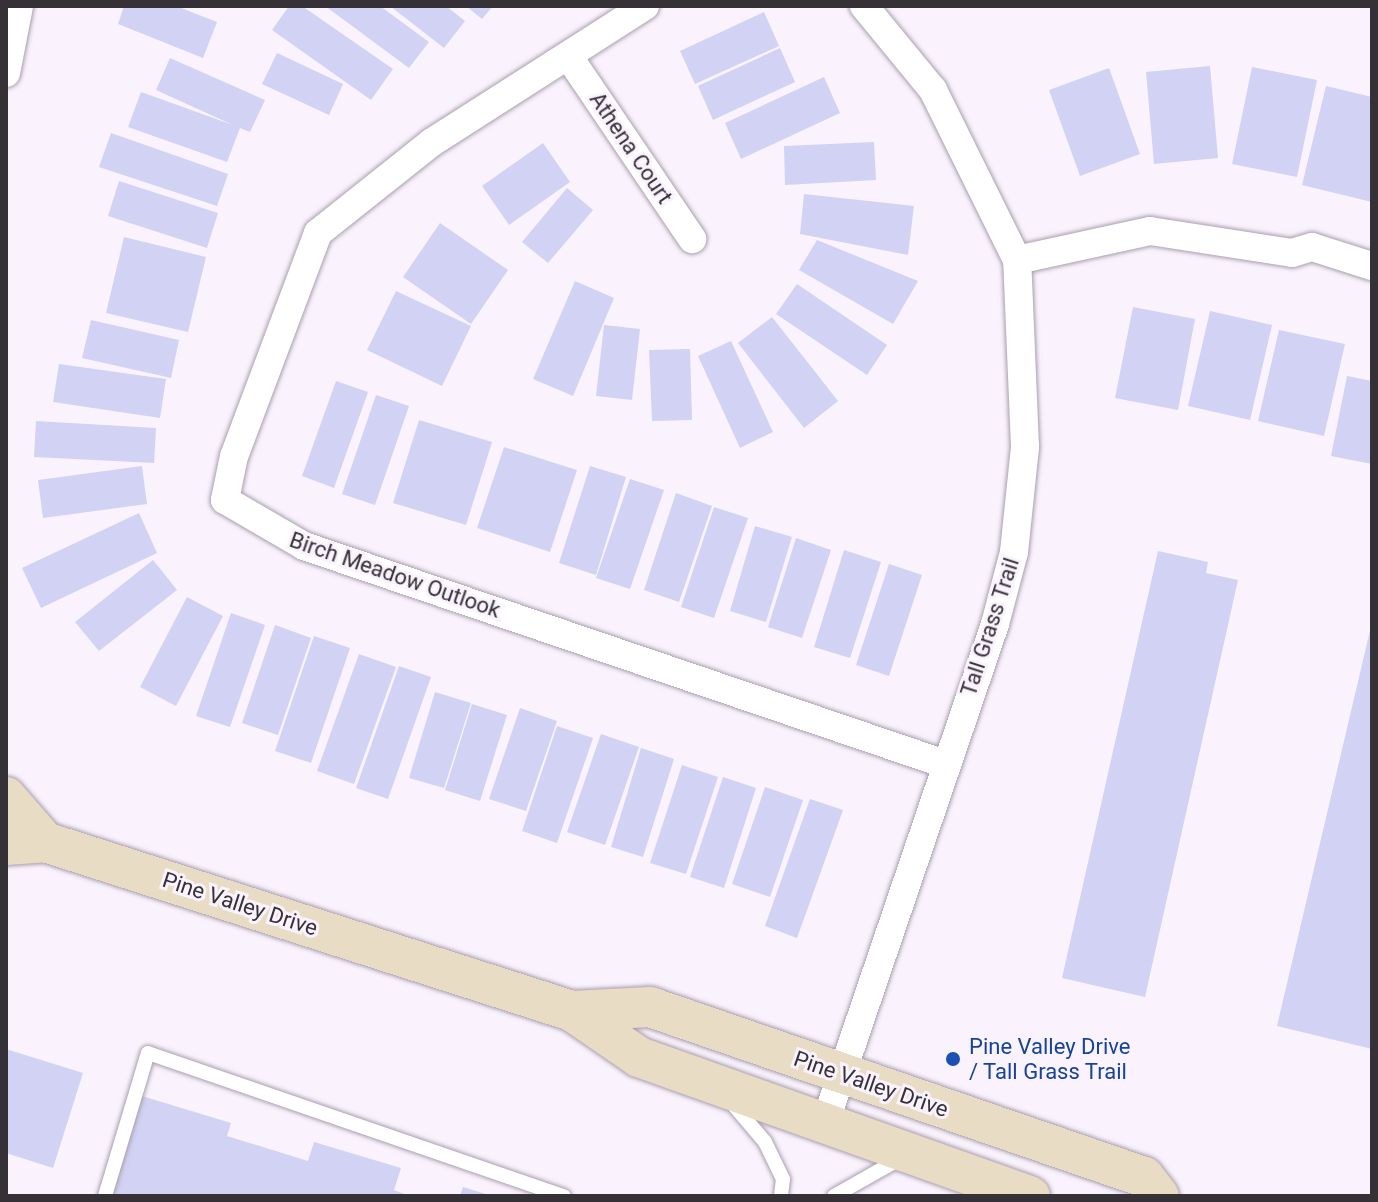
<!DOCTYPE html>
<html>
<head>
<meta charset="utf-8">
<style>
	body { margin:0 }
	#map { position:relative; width:1378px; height:1202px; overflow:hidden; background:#faf3fd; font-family:Roboto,sans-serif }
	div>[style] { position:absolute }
	.building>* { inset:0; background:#d1d2f4 }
	.roads { filter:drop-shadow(0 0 2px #aa9eae) drop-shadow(0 0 2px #aa9eae) }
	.lane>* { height:14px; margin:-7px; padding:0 7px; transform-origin:7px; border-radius:7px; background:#fff }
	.street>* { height:28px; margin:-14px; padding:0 14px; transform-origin:14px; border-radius:14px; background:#fff }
	.secondary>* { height:40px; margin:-20px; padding:0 20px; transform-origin:20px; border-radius:20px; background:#e9dcc5 }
	.dots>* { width:22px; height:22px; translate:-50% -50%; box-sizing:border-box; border:4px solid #faf3fd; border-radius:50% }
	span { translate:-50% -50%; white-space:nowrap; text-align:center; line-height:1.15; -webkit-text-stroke:6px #faf3fd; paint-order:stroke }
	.street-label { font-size:22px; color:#363137 }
	.transit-label { font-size:22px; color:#164399 }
	.left { translate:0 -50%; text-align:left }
	.frame { position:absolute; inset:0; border:8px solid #363137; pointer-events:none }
</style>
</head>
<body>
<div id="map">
	<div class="building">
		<div style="clip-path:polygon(124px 6px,176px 6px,217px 22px,203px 58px,118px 24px)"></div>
		<div style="clip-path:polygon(289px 6px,302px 6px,393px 69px,371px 100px,272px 30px)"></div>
		<div style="clip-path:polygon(325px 6px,380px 6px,429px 42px,409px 68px)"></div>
		<div style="clip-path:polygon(390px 6px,446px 6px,465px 21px,444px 48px)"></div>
		<div style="clip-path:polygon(466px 6px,493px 6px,482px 19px)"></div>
		<div style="clip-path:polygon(764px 12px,779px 46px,695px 84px,680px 51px)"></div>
		<div style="clip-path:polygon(780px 48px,795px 82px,713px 120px,698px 86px)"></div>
		<div style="clip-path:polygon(277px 53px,343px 84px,329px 115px,262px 84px)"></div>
		<div style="clip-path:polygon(170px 58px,265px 100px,250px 132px,240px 128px,227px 162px,128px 127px,141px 92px,233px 125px,156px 90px)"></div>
		<div style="clip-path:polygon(1210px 66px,1218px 158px,1154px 164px,1146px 72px)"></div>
		<div style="clip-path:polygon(1252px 67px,1317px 80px,1297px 177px,1232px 164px)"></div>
		<div style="clip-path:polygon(1109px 68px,1140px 154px,1080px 176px,1049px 90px)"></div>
		<div style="clip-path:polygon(824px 77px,840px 113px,741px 159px,725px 123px)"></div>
		<div style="clip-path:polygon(1326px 86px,1372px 97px,1372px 202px,1302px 185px)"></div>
		<div style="clip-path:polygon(111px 133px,228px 174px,217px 206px,99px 167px)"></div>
		<div style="clip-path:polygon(874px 142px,876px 180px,785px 185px,784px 146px)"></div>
		<div style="clip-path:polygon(543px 143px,570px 182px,509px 225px,482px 186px)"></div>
		<div style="clip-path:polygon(119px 181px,218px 213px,207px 248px,108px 216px)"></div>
		<div style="clip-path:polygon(567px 188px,593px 210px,548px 263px,522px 242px)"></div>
		<div style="clip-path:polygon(804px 194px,914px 206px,908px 255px,800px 234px)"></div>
		<div style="clip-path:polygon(440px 223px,508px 270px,471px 324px,403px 277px)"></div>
		<div style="clip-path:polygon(124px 237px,206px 257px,188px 332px,106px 313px)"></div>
		<div style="clip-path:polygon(817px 240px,918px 281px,893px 324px,799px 270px)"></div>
		<div style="clip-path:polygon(575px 281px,614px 298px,573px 396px,533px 379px)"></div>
		<div style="clip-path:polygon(797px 284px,887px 345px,867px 375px,776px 314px)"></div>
		<div style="clip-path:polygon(396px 291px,471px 326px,442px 386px,367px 350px)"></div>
		<div style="clip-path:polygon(1133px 307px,1195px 319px,1178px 410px,1115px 398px)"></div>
		<div style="clip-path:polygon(1210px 311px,1272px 325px,1250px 420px,1188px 406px)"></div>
		<div style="clip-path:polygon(772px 317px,838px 401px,804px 428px,738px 343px)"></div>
		<div style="clip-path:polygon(91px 320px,179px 340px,171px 378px,82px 358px)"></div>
		<div style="clip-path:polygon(604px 325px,640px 329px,632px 400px,596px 396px)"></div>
		<div style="clip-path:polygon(1279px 330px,1345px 344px,1324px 436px,1258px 421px)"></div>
		<div style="clip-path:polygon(731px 341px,773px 432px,740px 448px,698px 356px)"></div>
		<div style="clip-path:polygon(690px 349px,692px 420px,652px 421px,649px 350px)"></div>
		<div style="clip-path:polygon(59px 364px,166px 379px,160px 418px,53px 402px)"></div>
		<div style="clip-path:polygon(1347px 376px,1372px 381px,1372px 464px,1331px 456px)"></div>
		<div style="clip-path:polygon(336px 381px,368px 392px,334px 488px,302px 476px)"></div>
		<div style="clip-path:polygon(376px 395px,409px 406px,375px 505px,342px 494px)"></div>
		<div style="clip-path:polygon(419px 420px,492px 442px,466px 525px,393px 503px)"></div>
		<div style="clip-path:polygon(36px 421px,156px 428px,154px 463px,34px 457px)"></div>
		<div style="clip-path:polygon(504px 447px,577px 470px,550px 552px,477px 528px)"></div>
		<div style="clip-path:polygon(142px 466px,147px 504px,43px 518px,38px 480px)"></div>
		<div style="clip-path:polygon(590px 466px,626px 477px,596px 575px,559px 563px)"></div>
		<div style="clip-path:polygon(630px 479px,664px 490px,630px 589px,596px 578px)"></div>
		<div style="clip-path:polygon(676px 493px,712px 506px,679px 602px,644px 590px)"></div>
		<div style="clip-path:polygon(714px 507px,748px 518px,714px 618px,681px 607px)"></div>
		<div style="clip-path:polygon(139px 513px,157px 553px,41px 608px,22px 568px)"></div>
		<div style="clip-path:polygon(755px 526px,792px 537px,766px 622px,730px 611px)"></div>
		<div style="clip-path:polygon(796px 538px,831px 550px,802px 638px,768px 627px)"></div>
		<div style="clip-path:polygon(844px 550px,881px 562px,850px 658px,814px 647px)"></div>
		<div style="clip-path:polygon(1158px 551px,1208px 562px,1206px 573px,1238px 580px,1145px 997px,1062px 978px)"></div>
		<div style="clip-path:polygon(153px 560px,177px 590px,99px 651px,75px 622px)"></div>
		<div style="clip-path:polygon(889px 564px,922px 575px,889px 676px,856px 665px)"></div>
		<div style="clip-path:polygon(187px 597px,223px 616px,176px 706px,140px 687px)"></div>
		<div style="clip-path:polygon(231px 613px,265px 625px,230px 727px,196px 716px)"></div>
		<div style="clip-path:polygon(1372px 622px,1372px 1049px,1277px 1026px)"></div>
		<div style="clip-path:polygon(275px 625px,311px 638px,278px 735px,242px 723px)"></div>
		<div style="clip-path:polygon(314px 636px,350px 648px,311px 763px,275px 751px)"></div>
		<div style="clip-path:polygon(359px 654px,396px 667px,354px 784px,317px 771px)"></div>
		<div style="clip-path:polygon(399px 666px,431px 677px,388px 799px,356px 788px)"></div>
		<div style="clip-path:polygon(435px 692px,471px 703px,444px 788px,409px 778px)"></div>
		<div style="clip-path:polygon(472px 704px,507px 715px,480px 801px,445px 790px)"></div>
		<div style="clip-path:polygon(520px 708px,557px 721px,526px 811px,489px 799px)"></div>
		<div style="clip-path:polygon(557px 726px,593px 738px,557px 843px,522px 831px)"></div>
		<div style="clip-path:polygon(601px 734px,639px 747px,605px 845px,567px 832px)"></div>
		<div style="clip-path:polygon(641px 748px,674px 759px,643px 857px,611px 847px)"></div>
		<div style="clip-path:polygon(682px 765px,718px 777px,686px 874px,650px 863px)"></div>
		<div style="clip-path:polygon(723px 777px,756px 788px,724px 888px,690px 877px)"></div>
		<div style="clip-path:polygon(765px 787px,803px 800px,770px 897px,732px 884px)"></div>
		<div style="clip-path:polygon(810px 799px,843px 810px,797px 938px,765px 926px)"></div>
		<div style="clip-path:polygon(6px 1049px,83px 1073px,53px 1168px,6px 1153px)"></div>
		<div style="clip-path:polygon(142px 1096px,231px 1123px,227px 1136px,308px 1161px,314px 1142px,401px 1168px,394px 1190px,410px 1196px,111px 1196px)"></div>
		<div style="clip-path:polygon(463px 1187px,489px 1195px,489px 1196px,460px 1196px)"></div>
	</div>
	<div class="roads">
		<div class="lane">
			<div style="left:731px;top:1102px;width:52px;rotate:49.6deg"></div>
			<div style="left:765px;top:1142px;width:41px;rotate:64.1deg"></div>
			<div style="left:783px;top:1179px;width:17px;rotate:97deg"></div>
			<div style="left:105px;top:1196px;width:149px;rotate:-73.3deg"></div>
			<div style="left:148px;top:1053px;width:440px;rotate:19deg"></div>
			<div style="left:834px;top:1196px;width:79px;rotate:-29.5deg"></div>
		</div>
		<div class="street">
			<div style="left:645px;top:6px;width:254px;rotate:147.4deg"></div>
			<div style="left:431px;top:143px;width:144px;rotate:141.5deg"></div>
			<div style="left:318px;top:233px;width:238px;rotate:110.6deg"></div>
			<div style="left:234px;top:456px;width:45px;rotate:101.6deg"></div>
			<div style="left:225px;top:500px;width:91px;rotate:30.2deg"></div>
			<div style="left:304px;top:546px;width:677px;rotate:18.78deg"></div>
			<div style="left:569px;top:57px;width:220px;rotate:55.9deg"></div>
			<div style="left:6px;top:73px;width:68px;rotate:-79deg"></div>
			<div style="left:1017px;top:260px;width:136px;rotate:-12.3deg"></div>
			<div style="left:1150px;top:231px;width:144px;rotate:8.8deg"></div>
			<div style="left:1292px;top:253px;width:21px;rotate:-17deg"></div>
			<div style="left:1312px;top:247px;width:63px;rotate:17.6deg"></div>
			<div style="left:824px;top:1126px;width:530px;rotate:-71.19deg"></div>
			<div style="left:995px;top:624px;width:74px;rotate:-75.2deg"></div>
			<div style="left:1014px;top:552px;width:106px;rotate:-84deg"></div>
			<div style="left:1025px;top:447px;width:187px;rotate:-92.4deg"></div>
			<div style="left:1017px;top:260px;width:190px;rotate:-116.3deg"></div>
			<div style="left:933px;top:90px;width:109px;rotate:-129.4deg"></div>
		</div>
		<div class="secondary">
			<div style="left:6px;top:797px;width:60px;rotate:49.1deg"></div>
			<div style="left:6px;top:845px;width:39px;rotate:-4deg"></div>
			<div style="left:45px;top:842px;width:553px;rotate:17.78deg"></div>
			<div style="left:572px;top:1011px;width:81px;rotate:34.5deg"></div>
			<div style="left:639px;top:1057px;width:415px;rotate:19.6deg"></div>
			<div style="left:572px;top:1011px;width:78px;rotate:-2.9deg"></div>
			<div style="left:650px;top:1007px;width:522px;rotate:18.99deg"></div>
			<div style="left:1144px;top:1177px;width:24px;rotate:52deg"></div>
		</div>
	</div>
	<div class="dots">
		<div style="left:953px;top:1059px;background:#1a4fb4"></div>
	</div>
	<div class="street-label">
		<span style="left:631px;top:148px;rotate:56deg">Athena Court</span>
		<span style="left:395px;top:575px;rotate:19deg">Birch Meadow Outlook</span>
		<span style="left:990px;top:627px;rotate:-72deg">Tall Grass Trail</span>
		<span style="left:240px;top:904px;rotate:18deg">Pine Valley Drive</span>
		<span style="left:871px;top:1084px;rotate:19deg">Pine Valley Drive</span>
	</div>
	<div class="transit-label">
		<span class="left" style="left:969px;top:1059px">Pine Valley Drive<br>/ Tall Grass Trail</span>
	</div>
	<div class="frame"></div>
</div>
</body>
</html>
